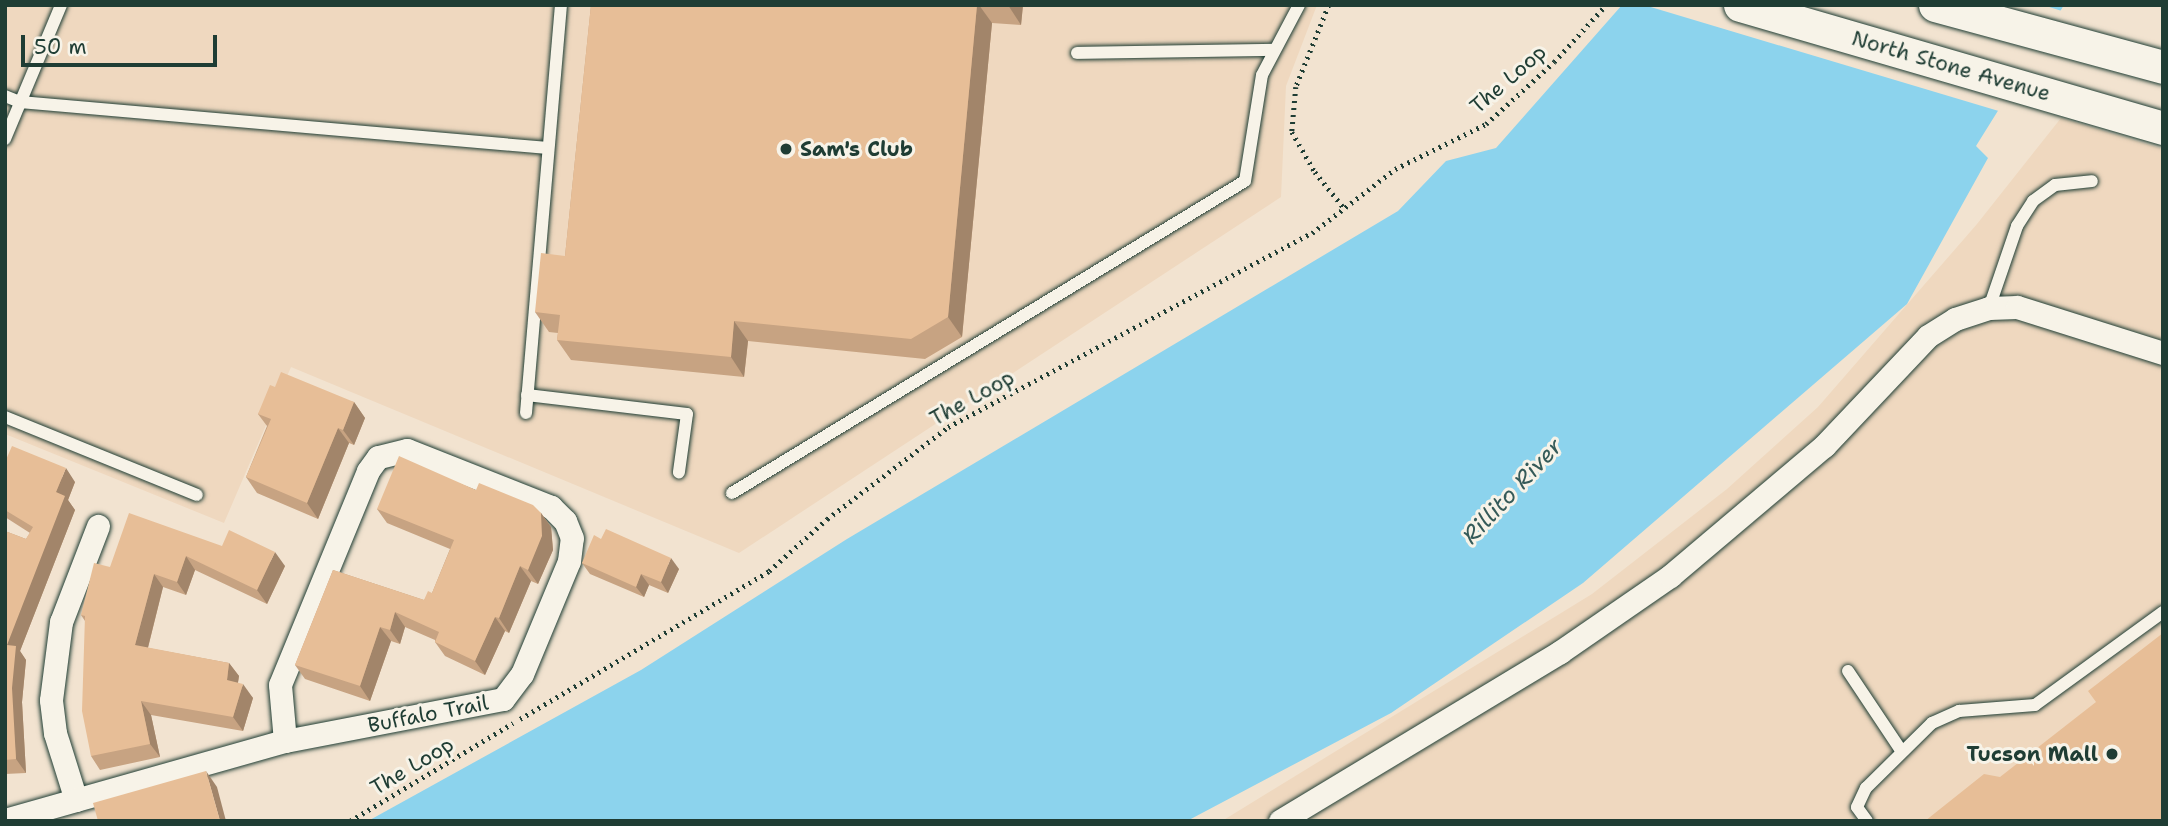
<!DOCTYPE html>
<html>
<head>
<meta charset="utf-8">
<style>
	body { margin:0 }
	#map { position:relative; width:2168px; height:826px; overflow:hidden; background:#f2e3d0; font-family:"Shantell Sans",sans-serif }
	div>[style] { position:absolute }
	.built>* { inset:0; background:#efd8bf }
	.water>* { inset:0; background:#8cd3ed }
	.pier>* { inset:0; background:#f2e3d0 }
	.path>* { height:4.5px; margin-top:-2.25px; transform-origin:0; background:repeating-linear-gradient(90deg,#1f3d34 0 2px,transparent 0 7px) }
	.roads { filter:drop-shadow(0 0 2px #1f3d34) drop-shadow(0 0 2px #1f3d34) }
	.service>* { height:12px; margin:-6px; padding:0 6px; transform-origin:6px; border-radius:6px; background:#f7f3e8 }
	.minor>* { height:23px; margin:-11.5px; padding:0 11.5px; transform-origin:11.5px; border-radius:11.5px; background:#f7f3e8 }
	.secondary>* { height:33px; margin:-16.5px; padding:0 16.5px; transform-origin:16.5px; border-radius:16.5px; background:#f7f3e8 }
	.wall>* { inset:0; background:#c7a382 }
	.shaded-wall>* { inset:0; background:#a2856a }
	.building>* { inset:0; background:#e7be97 }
	.dots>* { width:19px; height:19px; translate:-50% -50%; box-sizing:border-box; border:4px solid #f7f3e8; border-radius:50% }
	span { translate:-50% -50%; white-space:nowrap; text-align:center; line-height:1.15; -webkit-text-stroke:6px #f7f3e8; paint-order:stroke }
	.street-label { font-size:21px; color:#1f3d34 }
	.poi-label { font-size:21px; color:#1f3d34; font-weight:700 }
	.left { translate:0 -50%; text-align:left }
	.right { translate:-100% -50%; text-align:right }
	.water-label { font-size:23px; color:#355b59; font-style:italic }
	.frame { position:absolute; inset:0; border:7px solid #1f3d34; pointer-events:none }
	.scale { position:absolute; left:21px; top:35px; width:196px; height:32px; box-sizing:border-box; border:4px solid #1f3d34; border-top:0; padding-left:9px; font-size:21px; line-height:24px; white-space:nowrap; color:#1f3d34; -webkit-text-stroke:5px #f7f3e8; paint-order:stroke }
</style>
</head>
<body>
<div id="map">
	<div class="built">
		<div style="clip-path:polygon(5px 5px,1317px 5px,1286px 86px,1281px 197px,739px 553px,291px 367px,224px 523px,5px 434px)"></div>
		<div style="clip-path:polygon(2061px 118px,2163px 149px,2163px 821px,1222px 821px,1592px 594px,1727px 489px,1818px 407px,1977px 224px)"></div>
	</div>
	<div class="water">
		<div style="clip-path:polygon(1622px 5px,2064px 5px,1976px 146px,1988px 158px,1907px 304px,1583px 583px,1391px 713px,1187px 821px,368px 821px,641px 670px,847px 539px,1398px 211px,1446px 161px,1496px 148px)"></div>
	</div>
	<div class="pier">
		<div style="clip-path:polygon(1644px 5px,2043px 5px,2065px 12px,2002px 112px)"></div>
	</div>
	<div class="path">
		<div style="left:1329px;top:5px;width:88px;rotate:111.9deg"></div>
		<div style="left:1296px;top:87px;width:45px;rotate:95.1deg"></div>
		<div style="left:1292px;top:132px;width:46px;rotate:60.1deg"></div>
		<div style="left:1315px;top:172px;width:46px;rotate:51.1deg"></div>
		<div style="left:520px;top:719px;width:290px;rotate:-30.7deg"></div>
		<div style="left:769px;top:571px;width:78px;rotate:-41.9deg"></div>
		<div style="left:827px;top:519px;width:152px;rotate:-37.2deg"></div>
		<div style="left:948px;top:427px;width:412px;rotate:-28.1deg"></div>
		<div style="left:1312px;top:233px;width:105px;rotate:-37.6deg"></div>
		<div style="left:1395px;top:169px;width:102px;rotate:-26.3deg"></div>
		<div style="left:1486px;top:124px;width:92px;rotate:-42.4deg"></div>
		<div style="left:1554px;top:62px;width:77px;rotate:-47.6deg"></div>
		<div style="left:350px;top:821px;width:190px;rotate:-31deg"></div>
	</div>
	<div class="roads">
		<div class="service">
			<div style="left:1077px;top:53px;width:195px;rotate:-0.9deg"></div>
			<div style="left:5px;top:96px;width:16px;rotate:22deg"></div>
			<div style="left:20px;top:102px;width:530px;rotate:4.98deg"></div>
			<div style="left:5px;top:139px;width:145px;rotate:-67.3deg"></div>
			<div style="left:1989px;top:308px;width:87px;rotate:-71.1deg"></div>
			<div style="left:2017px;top:226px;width:30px;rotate:-57deg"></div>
			<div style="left:2033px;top:201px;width:27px;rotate:-36deg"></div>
			<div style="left:2055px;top:185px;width:37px;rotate:-6deg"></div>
			<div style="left:527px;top:395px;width:161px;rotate:6.8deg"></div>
			<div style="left:687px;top:414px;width:59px;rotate:97.9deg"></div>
			<div style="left:526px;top:413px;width:409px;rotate:-85.1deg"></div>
			<div style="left:5px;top:417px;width:207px;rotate:22.1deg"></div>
			<div style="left:732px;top:493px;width:600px;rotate:-31.31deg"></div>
			<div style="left:1245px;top:181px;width:107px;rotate:-80.9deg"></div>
			<div style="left:1262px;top:75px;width:79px;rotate:-62.1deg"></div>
			<div style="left:1848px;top:671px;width:94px;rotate:56.3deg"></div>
			<div style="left:1867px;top:821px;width:17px;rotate:-126deg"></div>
			<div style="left:1857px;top:807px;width:21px;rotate:-65deg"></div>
			<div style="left:1866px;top:788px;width:93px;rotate:-44.6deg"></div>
			<div style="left:1932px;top:723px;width:30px;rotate:-24deg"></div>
			<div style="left:1959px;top:711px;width:76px;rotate:-4.5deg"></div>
			<div style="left:2035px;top:705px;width:158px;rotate:-36deg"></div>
		</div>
		<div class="minor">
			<div style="left:76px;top:800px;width:70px;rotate:-107.4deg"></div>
			<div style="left:55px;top:733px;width:33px;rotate:-97deg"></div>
			<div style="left:51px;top:700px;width:79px;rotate:-82.7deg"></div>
			<div style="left:61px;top:622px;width:103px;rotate:-68.9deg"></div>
			<div style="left:5px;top:820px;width:291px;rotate:-15.8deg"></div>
			<div style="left:285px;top:741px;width:222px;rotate:-10.9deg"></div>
			<div style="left:503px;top:699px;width:31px;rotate:-53deg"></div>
			<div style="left:522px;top:674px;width:122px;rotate:-67.4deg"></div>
			<div style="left:569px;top:561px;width:23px;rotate:-83deg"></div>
			<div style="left:572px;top:538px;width:18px;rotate:-112deg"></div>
			<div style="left:565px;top:521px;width:20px;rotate:-135deg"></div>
			<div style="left:551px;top:507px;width:155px;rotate:-158.4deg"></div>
			<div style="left:407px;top:450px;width:30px;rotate:166deg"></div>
			<div style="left:378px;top:457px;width:17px;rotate:126deg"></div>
			<div style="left:368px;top:471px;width:231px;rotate:112.4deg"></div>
			<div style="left:280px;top:685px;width:56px;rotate:84.9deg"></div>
			<div style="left:1280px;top:821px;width:327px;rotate:-31.1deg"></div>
			<div style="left:1560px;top:652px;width:134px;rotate:-34.6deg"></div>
			<div style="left:1670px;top:576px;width:202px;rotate:-40.2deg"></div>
			<div style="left:1824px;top:446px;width:151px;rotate:-46.6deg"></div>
			<div style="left:1928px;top:336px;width:32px;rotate:-32deg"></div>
			<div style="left:1955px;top:319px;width:36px;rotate:-18deg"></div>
			<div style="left:1989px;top:308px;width:28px;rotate:-2deg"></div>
			<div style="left:2017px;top:307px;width:153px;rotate:17.5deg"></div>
		</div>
		<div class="secondary">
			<div style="left:1740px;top:5px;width:441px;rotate:16.2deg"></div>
			<div style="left:1935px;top:5px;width:236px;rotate:15.2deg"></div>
		</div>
	</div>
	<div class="wall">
		<div style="clip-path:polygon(591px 5px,1023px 5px,1021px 25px,992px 23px,962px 337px,925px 359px,748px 341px,744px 377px,571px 360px,557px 340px,558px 333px,549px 332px,535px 312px,565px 256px)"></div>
		<div style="clip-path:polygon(275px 387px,354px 402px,365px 418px,354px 445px,349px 443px,318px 519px,257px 493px,246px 477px,267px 426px,258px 414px)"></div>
		<div style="clip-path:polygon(5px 462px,75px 482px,68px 500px,75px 510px,20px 651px,26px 660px,22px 702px,26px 773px,5px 774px,5px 531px,26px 539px,30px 533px,5px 517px)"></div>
		<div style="clip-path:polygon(476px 490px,541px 513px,551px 527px,553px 550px,538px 584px,531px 581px,509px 633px,505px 631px,485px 675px,445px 656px,435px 642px,435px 640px,405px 627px,400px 644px,391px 641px,370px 701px,305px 679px,295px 665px,333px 570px,424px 600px,432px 593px,450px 549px,387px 523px,377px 509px)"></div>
		<div style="clip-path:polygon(601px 539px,679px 569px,668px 593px,649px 585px,644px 597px,590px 574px,582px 563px)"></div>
		<div style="clip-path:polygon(222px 546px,285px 566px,267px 604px,195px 570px,186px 595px,163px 587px,148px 648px,229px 663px,239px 676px,238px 683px,253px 698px,243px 731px,151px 715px,160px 757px,100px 770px,91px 756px,85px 621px,81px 615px,110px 567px)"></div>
	</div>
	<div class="shaded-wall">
		<div style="clip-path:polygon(977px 5px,979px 5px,992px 23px,962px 337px,948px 317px)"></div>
		<div style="clip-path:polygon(1008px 5px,1023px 5px,1021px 25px)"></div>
		<div style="clip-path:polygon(734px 321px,748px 341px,744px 377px,731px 357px)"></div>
		<div style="clip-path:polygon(354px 402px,365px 418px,354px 445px,343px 430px)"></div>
		<div style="clip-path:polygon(338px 428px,349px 443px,318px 519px,307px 503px)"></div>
		<div style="clip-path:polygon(66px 468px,75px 482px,68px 500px,75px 510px,20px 651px,26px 660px,22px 702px,26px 773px,16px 759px,7px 645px,56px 492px)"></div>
		<div style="clip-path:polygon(541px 513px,551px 527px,553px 550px,538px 584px,528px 570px)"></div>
		<div style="clip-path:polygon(275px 552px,285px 566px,267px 604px,257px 590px)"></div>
		<div style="clip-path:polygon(186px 556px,195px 570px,186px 595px,177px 582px)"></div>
		<div style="clip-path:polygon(671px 558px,679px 569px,668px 593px,661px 582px)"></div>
		<div style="clip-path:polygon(520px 566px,531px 581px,509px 633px,499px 618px)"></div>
		<div style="clip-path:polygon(154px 574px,163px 587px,145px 659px,135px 645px)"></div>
		<div style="clip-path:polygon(641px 574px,649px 585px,644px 597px,636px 587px)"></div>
		<div style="clip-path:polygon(395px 612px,405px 627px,400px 644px,390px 630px)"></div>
		<div style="clip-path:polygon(495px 617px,505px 631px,485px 675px,475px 661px)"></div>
		<div style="clip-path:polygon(380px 627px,391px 641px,370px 701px,360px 686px)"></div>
		<div style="clip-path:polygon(229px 663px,239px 676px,236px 693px,227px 680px)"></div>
		<div style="clip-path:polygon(243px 684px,253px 698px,243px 731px,233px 717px)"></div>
		<div style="clip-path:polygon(141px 701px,151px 715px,160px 757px,150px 744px)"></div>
		<div style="clip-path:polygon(206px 771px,217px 787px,226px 821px,220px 821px)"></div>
	</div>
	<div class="building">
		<div style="clip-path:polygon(591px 5px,977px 5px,948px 317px,911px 339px,734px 321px,731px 357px,557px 340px,560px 315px,535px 312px,541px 253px,565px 256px)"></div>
		<div style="clip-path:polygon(281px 372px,354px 402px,343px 430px,338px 428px,307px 503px,246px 477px,271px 419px,258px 414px,270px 385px,275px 387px)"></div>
		<div style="clip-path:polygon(12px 446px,66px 468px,56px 492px,65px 496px,7px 645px,16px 646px,12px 688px,16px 759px,5px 760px,5px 531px,26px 539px,33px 527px,5px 510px,5px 462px)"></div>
		<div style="clip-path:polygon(399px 456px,476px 490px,479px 483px,533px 505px,541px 513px,542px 536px,528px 570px,520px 566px,499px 618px,495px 617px,475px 661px,435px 642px,439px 632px,395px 612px,390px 630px,380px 627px,360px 686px,295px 665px,333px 570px,424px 600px,428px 591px,432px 593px,454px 540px,377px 509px)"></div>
		<div style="clip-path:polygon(129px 513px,222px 546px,229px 530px,275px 552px,257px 590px,186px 556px,177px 582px,154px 574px,135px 645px,229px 663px,227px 680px,243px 684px,233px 717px,141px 701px,150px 744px,91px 756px,82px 711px,85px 616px,81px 615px,94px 563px,110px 567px)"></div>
		<div style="clip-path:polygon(606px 529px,671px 558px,661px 582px,641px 574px,636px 587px,582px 563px,594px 535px,601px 539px)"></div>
		<div style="clip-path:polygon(2163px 633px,2163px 821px,1925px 821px,1984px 774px,2000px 777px,2096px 702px,2088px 691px)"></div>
		<div style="clip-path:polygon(206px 771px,220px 821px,98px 821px,93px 803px)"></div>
	</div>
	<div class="dots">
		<div style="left:786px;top:149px;background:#1f3d34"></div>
		<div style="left:2112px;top:754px;background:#1f3d34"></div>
	</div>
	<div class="street-label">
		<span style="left:1951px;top:66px;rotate:16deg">North Stone Avenue</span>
		<span style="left:1508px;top:79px;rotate:-41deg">The Loop</span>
		<span style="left:972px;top:398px;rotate:-29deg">The Loop</span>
		<span style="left:428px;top:714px;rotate:-11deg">Buffalo Trail</span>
		<span style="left:412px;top:766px;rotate:-31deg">The Loop</span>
	</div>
	<div class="poi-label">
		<span class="left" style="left:800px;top:149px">Sam's Club</span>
		<span class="right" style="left:2098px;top:754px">Tucson Mall</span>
	</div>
	<div class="water-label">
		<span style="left:1512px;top:491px;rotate:-47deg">Rillito River</span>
	</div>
	<div class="frame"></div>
	<div class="scale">50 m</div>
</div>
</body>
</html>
